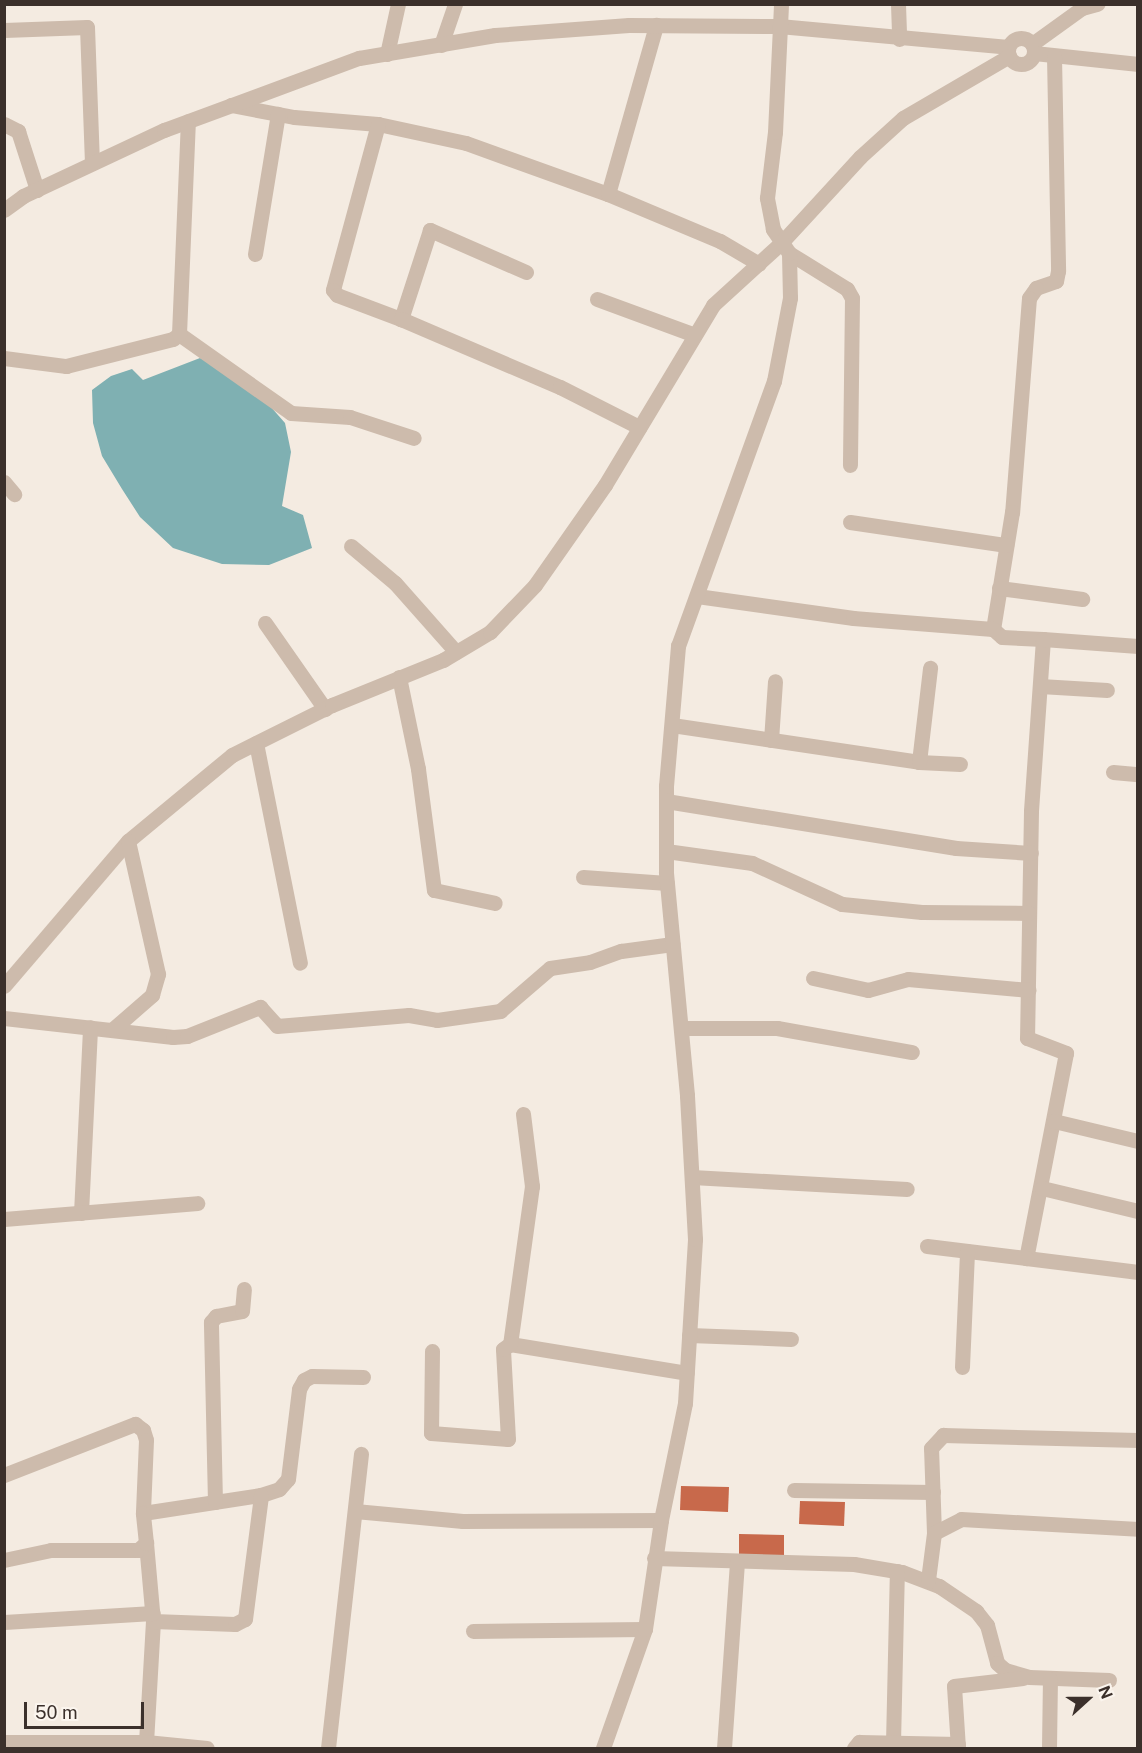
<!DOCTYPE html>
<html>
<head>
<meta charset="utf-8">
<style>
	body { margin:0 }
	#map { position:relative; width:1142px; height:1753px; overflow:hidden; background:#f4ebe1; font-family:"Public Sans",sans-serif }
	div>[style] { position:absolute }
	.water>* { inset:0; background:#7fb0b2 }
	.building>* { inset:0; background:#c8694b }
	.minor>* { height:15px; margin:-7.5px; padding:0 7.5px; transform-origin:7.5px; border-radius:7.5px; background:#cdbbac }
	.minor>.ring { margin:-7.5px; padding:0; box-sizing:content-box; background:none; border:15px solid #cdbbac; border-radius:50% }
	span { translate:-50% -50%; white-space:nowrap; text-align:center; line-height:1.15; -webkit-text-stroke:4.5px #fbf5ee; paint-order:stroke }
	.frame { position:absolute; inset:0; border:6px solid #3b302b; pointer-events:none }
	.north { position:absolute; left:1058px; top:1669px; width:60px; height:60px; -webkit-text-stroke:4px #fbf5ee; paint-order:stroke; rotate:69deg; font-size:16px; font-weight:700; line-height:24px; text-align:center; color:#3b302b }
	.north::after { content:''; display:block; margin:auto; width:21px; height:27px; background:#3b302b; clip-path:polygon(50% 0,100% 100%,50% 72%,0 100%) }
	.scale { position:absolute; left:24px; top:1702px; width:120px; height:27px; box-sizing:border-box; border:3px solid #3b302b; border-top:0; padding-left:8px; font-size:18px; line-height:21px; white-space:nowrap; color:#3b302b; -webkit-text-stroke:4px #fbf5ee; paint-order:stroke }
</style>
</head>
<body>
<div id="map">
	<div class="water">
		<div style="clip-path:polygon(200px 358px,229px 371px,263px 398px,285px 423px,291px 452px,282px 506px,303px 515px,312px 548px,269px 565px,222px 564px,173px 548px,140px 517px,122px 489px,102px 456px,93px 423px,92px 390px,111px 376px,132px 369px,143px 380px)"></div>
	</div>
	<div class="building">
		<div style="clip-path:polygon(681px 1486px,729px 1487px,728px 1512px,680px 1510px)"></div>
		<div style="clip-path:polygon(800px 1501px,845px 1502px,844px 1526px,799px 1524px)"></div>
		<div style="clip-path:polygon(739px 1534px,784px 1535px,784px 1559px,739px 1557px)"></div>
	</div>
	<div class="minor">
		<div style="left:898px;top:4px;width:35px;rotate:88deg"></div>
		<div style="left:4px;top:30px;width:83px;rotate:-2.1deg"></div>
		<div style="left:87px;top:27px;width:136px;rotate:87.9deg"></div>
		<div class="ring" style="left:1008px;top:38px;width:11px;height:11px"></div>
		<div style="left:1032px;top:44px;width:62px;rotate:-35.8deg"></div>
		<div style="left:1082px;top:8px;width:16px;rotate:-15deg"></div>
		<div style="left:441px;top:45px;width:43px;rotate:-71.1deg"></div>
		<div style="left:1034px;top:53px;width:105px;rotate:6deg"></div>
		<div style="left:387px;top:54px;width:51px;rotate:-77.6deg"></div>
		<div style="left:1054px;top:56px;width:215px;rotate:88.9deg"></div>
		<div style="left:1058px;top:271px;width:10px;rotate:101deg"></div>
		<div style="left:1056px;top:281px;width:21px;rotate:161deg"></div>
		<div style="left:1036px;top:288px;width:12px;rotate:125deg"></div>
		<div style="left:1029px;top:298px;width:215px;rotate:94.5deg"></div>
		<div style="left:1012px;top:512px;width:119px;rotate:99.2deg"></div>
		<div style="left:993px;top:629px;width:12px;rotate:42deg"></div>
		<div style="left:1002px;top:637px;width:41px;rotate:2.8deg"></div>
		<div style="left:1043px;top:639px;width:172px;rotate:94deg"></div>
		<div style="left:1031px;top:811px;width:227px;rotate:91deg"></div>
		<div style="left:1027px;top:1038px;width:42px;rotate:21deg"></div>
		<div style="left:1066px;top:1053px;width:209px;rotate:101deg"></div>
		<div style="left:1026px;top:1258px;width:113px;rotate:7.1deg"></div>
		<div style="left:231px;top:105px;width:64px;rotate:10.8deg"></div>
		<div style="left:294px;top:117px;width:84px;rotate:4.8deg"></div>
		<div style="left:378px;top:124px;width:90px;rotate:12.2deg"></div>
		<div style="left:466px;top:143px;width:151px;rotate:19.8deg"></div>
		<div style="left:608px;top:194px;width:121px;rotate:22.8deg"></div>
		<div style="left:720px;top:241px;width:45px;rotate:30.5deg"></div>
		<div style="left:4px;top:124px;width:16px;rotate:27deg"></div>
		<div style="left:18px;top:131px;width:62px;rotate:72.1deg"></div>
		<div style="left:378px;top:124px;width:172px;rotate:105.2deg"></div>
		<div style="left:333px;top:290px;width:6px;rotate:51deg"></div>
		<div style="left:337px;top:295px;width:68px;rotate:20.6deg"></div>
		<div style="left:608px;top:194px;width:176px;rotate:-74.1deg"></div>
		<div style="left:4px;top:210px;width:24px;rotate:-36deg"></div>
		<div style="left:23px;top:196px;width:156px;rotate:-25.1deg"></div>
		<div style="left:164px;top:130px;width:208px;rotate:-20.3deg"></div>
		<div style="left:359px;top:58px;width:138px;rotate:-9.6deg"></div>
		<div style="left:495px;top:35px;width:134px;rotate:-4.3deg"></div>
		<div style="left:629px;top:25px;width:150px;rotate:0.4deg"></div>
		<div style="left:779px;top:26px;width:230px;rotate:5.2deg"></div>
		<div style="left:789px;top:253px;width:68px;rotate:31.8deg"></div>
		<div style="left:847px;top:289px;width:10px;rotate:61deg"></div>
		<div style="left:852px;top:298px;width:167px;rotate:90.7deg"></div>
		<div style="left:255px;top:254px;width:142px;rotate:-80.7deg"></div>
		<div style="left:526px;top:272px;width:105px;rotate:-156.4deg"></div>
		<div style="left:430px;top:230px;width:94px;rotate:108deg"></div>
		<div style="left:401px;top:319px;width:173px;rotate:23.2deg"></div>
		<div style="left:560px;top:387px;width:89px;rotate:26.9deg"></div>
		<div style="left:597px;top:299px;width:104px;rotate:20.2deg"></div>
		<div style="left:179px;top:334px;width:137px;rotate:35.2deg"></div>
		<div style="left:291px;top:413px;width:59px;rotate:3.9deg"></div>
		<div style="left:350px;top:417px;width:67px;rotate:18.2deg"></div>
		<div style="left:4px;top:358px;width:63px;rotate:7.4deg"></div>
		<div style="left:66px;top:366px;width:110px;rotate:-14.2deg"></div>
		<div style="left:173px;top:339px;width:8px;rotate:-40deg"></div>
		<div style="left:179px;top:334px;width:213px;rotate:-87.6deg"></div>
		<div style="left:4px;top:482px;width:16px;rotate:50deg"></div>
		<div style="left:850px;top:522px;width:158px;rotate:8.4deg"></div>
		<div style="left:351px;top:546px;width:57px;rotate:40.1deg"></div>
		<div style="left:395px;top:583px;width:92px;rotate:48.5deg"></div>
		<div style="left:999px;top:588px;width:84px;rotate:7.5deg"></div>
		<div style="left:697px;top:596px;width:158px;rotate:8deg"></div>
		<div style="left:853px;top:618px;width:140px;rotate:4.5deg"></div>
		<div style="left:265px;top:623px;width:105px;rotate:55.1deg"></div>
		<div style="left:1043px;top:639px;width:95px;rotate:4.2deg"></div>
		<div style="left:399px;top:677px;width:94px;rotate:78.3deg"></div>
		<div style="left:418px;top:769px;width:122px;rotate:82.5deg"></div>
		<div style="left:434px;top:890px;width:62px;rotate:12deg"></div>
		<div style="left:1040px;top:686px;width:67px;rotate:3.4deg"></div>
		<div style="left:672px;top:725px;width:250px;rotate:8.5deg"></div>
		<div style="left:919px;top:762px;width:41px;rotate:2.8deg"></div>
		<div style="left:771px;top:740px;width:59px;rotate:-86.1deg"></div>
		<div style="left:256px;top:743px;width:224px;rotate:78.7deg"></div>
		<div style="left:919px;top:762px;width:95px;rotate:-83.3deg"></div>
		<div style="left:1113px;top:772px;width:25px;rotate:5deg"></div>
		<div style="left:666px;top:801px;width:294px;rotate:9.2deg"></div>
		<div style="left:956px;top:848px;width:75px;rotate:3.8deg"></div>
		<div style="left:666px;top:851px;width:87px;rotate:7.9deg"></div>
		<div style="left:752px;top:863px;width:99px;rotate:24.5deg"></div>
		<div style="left:842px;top:904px;width:80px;rotate:5.7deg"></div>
		<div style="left:922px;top:912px;width:107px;rotate:0.5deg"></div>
		<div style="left:583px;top:877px;width:84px;rotate:4.1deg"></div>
		<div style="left:813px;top:978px;width:56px;rotate:12.3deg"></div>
		<div style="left:868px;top:990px;width:41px;rotate:-15.4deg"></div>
		<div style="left:908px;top:979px;width:121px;rotate:5.2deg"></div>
		<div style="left:4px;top:986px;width:191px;rotate:-49.5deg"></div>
		<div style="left:128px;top:841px;width:135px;rotate:-39.6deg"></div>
		<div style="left:232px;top:755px;width:112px;rotate:-26.6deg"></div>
		<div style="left:332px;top:705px;width:120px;rotate:-22.1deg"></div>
		<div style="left:443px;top:660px;width:55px;rotate:-30.8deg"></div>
		<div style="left:490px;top:632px;width:65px;rotate:-46.2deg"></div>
		<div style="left:535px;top:585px;width:122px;rotate:-55deg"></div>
		<div style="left:605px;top:485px;width:210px;rotate:-59deg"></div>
		<div style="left:713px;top:305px;width:92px;rotate:-42.4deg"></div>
		<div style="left:781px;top:243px;width:117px;rotate:-47.4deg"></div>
		<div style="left:860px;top:157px;width:58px;rotate:-42.2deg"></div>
		<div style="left:903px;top:118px;width:123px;rotate:-30.3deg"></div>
		<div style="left:4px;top:1018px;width:170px;rotate:6.4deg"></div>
		<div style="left:173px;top:1037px;width:14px;rotate:-4deg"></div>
		<div style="left:187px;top:1036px;width:79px;rotate:-21.7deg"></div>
		<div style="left:260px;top:1007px;width:25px;rotate:48deg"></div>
		<div style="left:277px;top:1026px;width:132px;rotate:-4.8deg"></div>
		<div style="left:409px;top:1015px;width:28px;rotate:10deg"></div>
		<div style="left:437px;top:1020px;width:64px;rotate:-8.1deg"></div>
		<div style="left:500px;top:1011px;width:66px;rotate:-40.7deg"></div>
		<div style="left:550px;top:968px;width:40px;rotate:-8.5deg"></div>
		<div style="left:590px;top:962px;width:33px;rotate:-20deg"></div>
		<div style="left:621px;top:951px;width:52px;rotate:-7.7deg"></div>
		<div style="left:681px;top:1028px;width:96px"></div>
		<div style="left:777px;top:1028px;width:137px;rotate:10.1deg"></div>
		<div style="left:113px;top:1029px;width:52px;rotate:-41.1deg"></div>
		<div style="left:152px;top:995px;width:22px;rotate:-74deg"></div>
		<div style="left:158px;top:974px;width:136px;rotate:-102.7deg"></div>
		<div style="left:523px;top:1114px;width:73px;rotate:82.9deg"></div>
		<div style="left:532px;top:1186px;width:160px;rotate:97.9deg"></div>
		<div style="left:510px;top:1344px;width:179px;rotate:9.3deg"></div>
		<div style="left:1054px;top:1121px;width:86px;rotate:13.4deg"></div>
		<div style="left:692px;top:1177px;width:215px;rotate:3.2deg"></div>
		<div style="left:1042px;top:1188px;width:99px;rotate:13.5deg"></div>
		<div style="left:81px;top:1213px;width:186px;rotate:-87.2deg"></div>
		<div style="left:4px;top:1219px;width:194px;rotate:-4.7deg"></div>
		<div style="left:927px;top:1246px;width:100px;rotate:6.9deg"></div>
		<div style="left:689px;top:1335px;width:102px;rotate:2.2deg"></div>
		<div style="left:432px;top:1351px;width:82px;rotate:90.7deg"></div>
		<div style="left:431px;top:1433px;width:77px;rotate:4.5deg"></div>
		<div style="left:508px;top:1439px;width:90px;rotate:-93.2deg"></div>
		<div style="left:503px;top:1349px;width:9px;rotate:-36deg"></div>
		<div style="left:962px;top:1367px;width:116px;rotate:-87.5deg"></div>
		<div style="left:4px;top:1475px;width:141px;rotate:-21.3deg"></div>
		<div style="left:135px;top:1424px;width:10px;rotate:37deg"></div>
		<div style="left:143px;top:1430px;width:10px;rotate:73deg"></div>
		<div style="left:146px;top:1440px;width:73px;rotate:92.4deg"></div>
		<div style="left:143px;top:1513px;width:119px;rotate:-8.7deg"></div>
		<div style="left:261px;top:1495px;width:19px;rotate:-18deg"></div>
		<div style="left:279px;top:1489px;width:13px;rotate:-48deg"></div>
		<div style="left:288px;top:1479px;width:91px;rotate:-83deg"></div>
		<div style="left:299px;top:1389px;width:10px;rotate:-61deg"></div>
		<div style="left:304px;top:1380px;width:9px;rotate:-27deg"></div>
		<div style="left:312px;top:1376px;width:51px;rotate:1.1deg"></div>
		<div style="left:794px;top:1490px;width:139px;rotate:0.8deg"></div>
		<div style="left:215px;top:1502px;width:180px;rotate:-91.3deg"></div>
		<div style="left:211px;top:1322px;width:8px;rotate:-50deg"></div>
		<div style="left:216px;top:1316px;width:26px;rotate:-11deg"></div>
		<div style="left:242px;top:1311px;width:22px;rotate:-85deg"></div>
		<div style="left:355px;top:1511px;width:108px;rotate:5.3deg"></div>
		<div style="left:463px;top:1521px;width:198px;rotate:-0.3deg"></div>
		<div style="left:934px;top:1533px;width:85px;rotate:-92deg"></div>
		<div style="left:931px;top:1448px;width:18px;rotate:-47deg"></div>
		<div style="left:943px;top:1435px;width:195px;rotate:1.5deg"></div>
		<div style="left:146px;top:1543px;width:78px;rotate:84.9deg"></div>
		<div style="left:153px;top:1621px;width:121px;rotate:93.3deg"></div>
		<div style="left:146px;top:1742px;width:61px;rotate:5.6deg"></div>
		<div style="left:654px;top:1558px;width:200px;rotate:1.7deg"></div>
		<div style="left:854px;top:1564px;width:49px;rotate:9.5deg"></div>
		<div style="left:902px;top:1572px;width:40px;rotate:21deg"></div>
		<div style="left:939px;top:1586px;width:45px;rotate:34deg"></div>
		<div style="left:976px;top:1611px;width:18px;rotate:52deg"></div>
		<div style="left:987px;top:1625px;width:39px;rotate:75deg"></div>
		<div style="left:997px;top:1663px;width:11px;rotate:41deg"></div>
		<div style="left:1005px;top:1670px;width:25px;rotate:16deg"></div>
		<div style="left:1029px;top:1677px;width:80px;rotate:2.1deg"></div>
		<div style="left:4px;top:1560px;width:48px;rotate:-12deg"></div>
		<div style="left:51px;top:1550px;width:87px"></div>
		<div style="left:138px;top:1550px;width:11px;rotate:-41deg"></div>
		<div style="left:146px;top:1543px;width:30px;rotate:-96deg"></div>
		<div style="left:928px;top:1580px;width:47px;rotate:-82.7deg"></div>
		<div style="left:934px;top:1533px;width:30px;rotate:-27deg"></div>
		<div style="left:961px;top:1519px;width:177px;rotate:3.2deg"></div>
		<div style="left:153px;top:1621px;width:82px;rotate:2.1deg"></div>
		<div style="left:235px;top:1624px;width:11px;rotate:-27deg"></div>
		<div style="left:245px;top:1619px;width:125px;rotate:-82.6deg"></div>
		<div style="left:4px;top:1622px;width:149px;rotate:-3.5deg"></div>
		<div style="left:473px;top:1631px;width:172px;rotate:-0.7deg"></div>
		<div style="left:4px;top:1742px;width:142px"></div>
		<div style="left:893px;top:1743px;width:172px;rotate:-88.7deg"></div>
		<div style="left:328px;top:1748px;width:296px;rotate:-83.6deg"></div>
		<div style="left:603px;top:1748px;width:126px;rotate:-70.6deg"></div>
		<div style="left:645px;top:1629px;width:110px;rotate:-81.6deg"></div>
		<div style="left:661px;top:1520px;width:119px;rotate:-78.4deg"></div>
		<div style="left:685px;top:1403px;width:164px;rotate:-86.5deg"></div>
		<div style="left:695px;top:1239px;width:144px;rotate:-93.2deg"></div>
		<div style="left:687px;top:1095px;width:224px;rotate:-95.4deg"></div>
		<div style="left:666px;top:872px;width:86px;rotate:-90deg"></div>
		<div style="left:666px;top:786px;width:141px;rotate:-85.1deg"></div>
		<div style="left:678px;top:646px;width:282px;rotate:-70.1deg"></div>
		<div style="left:774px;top:381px;width:85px;rotate:-79.1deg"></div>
		<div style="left:790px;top:298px;width:45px;rotate:-91.3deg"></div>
		<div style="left:789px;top:253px;width:29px;rotate:-124deg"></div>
		<div style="left:773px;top:229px;width:32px;rotate:-101deg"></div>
		<div style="left:767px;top:198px;width:66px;rotate:-83.1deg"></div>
		<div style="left:775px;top:132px;width:128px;rotate:-87.3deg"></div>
		<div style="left:724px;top:1748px;width:187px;rotate:-86deg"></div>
		<div style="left:854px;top:1748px;width:8px;rotate:-50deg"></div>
		<div style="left:859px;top:1742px;width:99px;rotate:1.2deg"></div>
		<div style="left:958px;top:1748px;width:62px;rotate:-93.7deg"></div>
		<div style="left:954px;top:1686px;width:69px;rotate:-6.6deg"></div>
		<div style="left:1049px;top:1748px;width:69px;rotate:-89.2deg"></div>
	</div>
	<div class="frame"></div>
	<div class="north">N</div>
	<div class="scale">50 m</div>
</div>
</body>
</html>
